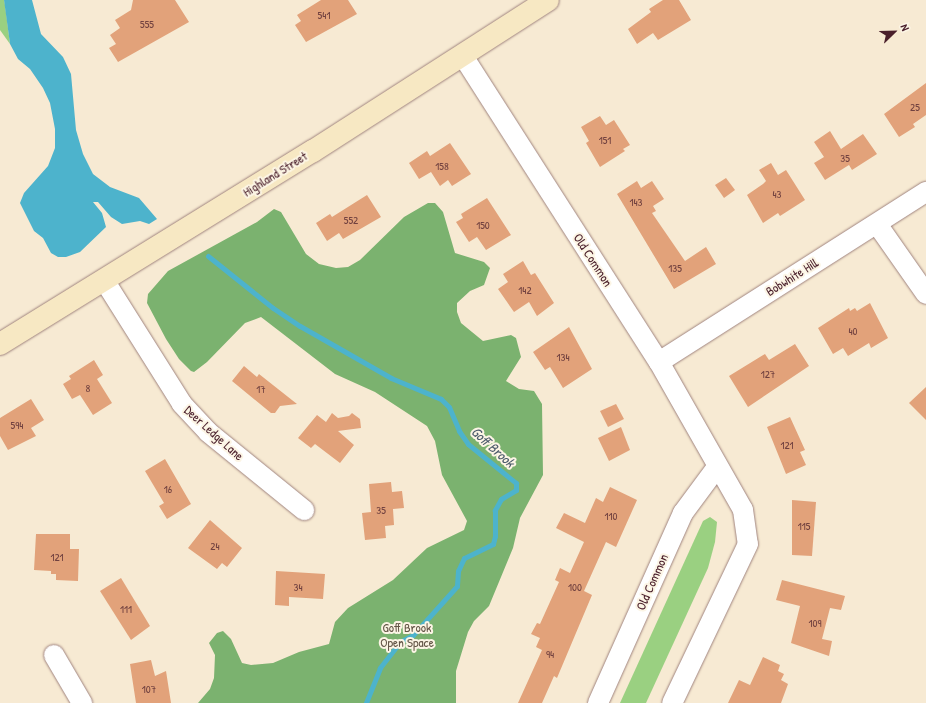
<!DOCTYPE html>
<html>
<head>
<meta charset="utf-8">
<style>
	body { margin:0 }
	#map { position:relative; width:926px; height:703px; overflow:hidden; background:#f7ead3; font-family:"Patrick Hand",sans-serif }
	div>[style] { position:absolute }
	.green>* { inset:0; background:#9ad081 }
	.forest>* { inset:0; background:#7bb26f }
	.water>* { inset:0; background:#4db3cc }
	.stream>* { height:5px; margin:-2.5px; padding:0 2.5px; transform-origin:2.5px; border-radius:2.5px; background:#4db3cc }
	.building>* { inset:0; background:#e2a27a }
	.roads { filter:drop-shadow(0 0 1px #a0847f) drop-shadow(0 0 1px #a0847f) }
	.street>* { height:20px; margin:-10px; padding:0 10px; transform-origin:10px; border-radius:10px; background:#fff }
	.secondary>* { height:22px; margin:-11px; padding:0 11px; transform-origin:11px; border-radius:11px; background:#f7e8c3 }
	span { translate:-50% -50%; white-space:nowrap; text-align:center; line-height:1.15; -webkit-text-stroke:4px #fcf5e5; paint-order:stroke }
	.number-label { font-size:11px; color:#70403f }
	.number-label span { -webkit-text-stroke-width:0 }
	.street-label { font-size:13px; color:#4a1f2b }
	.park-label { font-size:13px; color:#625445 }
	.water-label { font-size:14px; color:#4b5a6b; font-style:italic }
	.north { position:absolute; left:874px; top:12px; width:40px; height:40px; -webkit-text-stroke:3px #fcf5e5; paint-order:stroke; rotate:67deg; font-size:11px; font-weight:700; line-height:16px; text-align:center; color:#4a1f2b }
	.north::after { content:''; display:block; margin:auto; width:14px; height:18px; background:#4a1f2b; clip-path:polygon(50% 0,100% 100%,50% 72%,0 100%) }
</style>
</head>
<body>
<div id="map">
	<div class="green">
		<div style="clip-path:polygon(0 0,4px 0,5px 5px,10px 44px,0 30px)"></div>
		<div style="clip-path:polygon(710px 517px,717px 522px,715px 542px,708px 568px,646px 703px,620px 703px,703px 521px)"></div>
	</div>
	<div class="forest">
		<div style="clip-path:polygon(428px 203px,435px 203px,443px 212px,455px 253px,484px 262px,490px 268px,484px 285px,470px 291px,457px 303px,457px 312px,461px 323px,483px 341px,511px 335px,516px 338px,521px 357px,506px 381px,519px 389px,534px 391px,542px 404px,543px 475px,520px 518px,513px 548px,489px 606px,474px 621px,468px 632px,456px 671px,456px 703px,198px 703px,210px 689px,214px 678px,215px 655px,209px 643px,217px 633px,223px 631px,231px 639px,242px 663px,251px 665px,273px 663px,299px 652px,329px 644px,335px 622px,348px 608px,393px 580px,427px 548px,464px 530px,467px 521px,442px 475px,435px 441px,427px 426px,375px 392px,335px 374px,261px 317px,245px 323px,207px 362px,194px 372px,191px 371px,179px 359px,166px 339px,147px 303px,148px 294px,168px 271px,257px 222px,274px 209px,281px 212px,306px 254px,319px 264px,336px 268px,348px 267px,360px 260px,404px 217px)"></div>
	</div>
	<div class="water">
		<div style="clip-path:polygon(4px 0,32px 0,41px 34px,63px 57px,71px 74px,76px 130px,83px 154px,93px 174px,110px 187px,139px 198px,157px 219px,149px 224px,140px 221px,122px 224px,111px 217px,98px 202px,93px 202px,102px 213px,106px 227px,80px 252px,66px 257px,58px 257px,51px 253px,43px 238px,34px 231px,20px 203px,24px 193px,48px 166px,55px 148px,55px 129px,50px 103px,43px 88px,30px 69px,18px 59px,10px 44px)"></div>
	</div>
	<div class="stream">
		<div style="left:208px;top:256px;width:83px;rotate:38.7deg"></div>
		<div style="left:273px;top:308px;width:32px;rotate:34deg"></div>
		<div style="left:300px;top:326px;width:105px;rotate:29.7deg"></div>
		<div style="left:391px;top:378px;width:54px;rotate:22.8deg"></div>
		<div style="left:441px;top:399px;width:11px;rotate:45deg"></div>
		<div style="left:449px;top:407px;width:26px;rotate:67deg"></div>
		<div style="left:459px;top:431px;width:16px;rotate:55deg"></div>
		<div style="left:468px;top:444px;width:62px;rotate:39.1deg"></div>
		<div style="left:516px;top:483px;width:7px;rotate:90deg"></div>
		<div style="left:516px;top:490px;width:17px;rotate:149deg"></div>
		<div style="left:501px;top:499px;width:13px;rotate:119deg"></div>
		<div style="left:495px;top:510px;width:26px;rotate:90deg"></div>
		<div style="left:495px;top:536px;width:8px;rotate:104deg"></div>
		<div style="left:493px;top:544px;width:32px;rotate:154deg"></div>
		<div style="left:464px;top:558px;width:14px;rotate:115deg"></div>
		<div style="left:458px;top:571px;width:15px;rotate:94deg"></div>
		<div style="left:457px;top:586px;width:66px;rotate:131.9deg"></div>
		<div style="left:413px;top:635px;width:15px;rotate:152deg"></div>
		<div style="left:400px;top:642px;width:33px;rotate:128deg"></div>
		<div style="left:380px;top:668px;width:38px;rotate:112deg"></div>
	</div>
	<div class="building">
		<div style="clip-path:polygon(133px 0,175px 0,189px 22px,118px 62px,109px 48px,116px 44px,110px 35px,120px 28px,115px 20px,131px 10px)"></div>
		<div style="clip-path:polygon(321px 0,348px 0,357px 14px,306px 42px,295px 25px,301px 21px,297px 15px)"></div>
		<div style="clip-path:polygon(663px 0,679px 0,691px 20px,658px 40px,653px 33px,637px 44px,628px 29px,651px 12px,649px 9px)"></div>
		<div style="clip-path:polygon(926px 83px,926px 115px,913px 124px,915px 127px,899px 137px,884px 114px)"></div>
		<div style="clip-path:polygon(600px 116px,606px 125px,614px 120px,630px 145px,623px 149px,625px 151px,600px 167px,586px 143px,589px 141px,581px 127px)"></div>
		<div style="clip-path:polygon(830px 131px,841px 149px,863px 134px,877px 154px,852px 170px,849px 165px,825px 180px,814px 163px,824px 157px,814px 142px)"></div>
		<div style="clip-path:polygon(450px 143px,471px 174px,452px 186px,448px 180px,440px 186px,431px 172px,419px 179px,409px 163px,427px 151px,430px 156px)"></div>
		<div style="clip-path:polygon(771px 163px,778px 175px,786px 170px,805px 200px,780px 216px,778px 213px,763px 223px,747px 195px,763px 184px,766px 181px,759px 170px)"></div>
		<div style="clip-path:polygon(726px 178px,735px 190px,724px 198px,715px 185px)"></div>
		<div style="clip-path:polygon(637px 181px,641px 188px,652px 181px,664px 199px,653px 206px,656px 211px,652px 213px,685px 261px,706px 247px,716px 264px,674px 289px,617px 194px)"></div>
		<div style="clip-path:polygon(367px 195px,381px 217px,343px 239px,339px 233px,327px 241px,316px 223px,330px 214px,332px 217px)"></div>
		<div style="clip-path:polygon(487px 198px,511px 235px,486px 250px,477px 237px,469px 242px,456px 222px,463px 218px,461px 214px)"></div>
		<div style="clip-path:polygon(523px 261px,531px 275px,535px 273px,554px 303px,537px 316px,529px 302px,514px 312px,498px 289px,508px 282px,503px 274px)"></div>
		<div style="clip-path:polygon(870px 303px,888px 338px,871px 348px,869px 343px,848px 356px,843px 348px,833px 354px,818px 328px,849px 308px,850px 311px,855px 308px,857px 311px)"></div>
		<div style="clip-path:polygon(569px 327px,592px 369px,563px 388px,550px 367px,545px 370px,533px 352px)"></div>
		<div style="clip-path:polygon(795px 344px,809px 366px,748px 407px,729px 376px,765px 354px,769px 360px)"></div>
		<div style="clip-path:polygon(94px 360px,103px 375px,97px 379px,112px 403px,93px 415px,80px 395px,72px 399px,63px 384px,71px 379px,69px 376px)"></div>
		<div style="clip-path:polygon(244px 366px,257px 377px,259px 374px,297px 404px,280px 406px,275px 413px,271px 413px,232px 381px)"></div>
		<div style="clip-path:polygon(926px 387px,926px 420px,909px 403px)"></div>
		<div style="clip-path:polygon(31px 399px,44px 420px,31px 428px,36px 436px,8px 450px,0 436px,0 418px)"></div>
		<div style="clip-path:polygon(616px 404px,624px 419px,608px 427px,600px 411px)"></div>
		<div style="clip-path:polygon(332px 413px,338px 418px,349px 416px,352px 413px,360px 419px,361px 428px,338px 431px,354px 445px,340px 463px,315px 444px,311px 448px,298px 438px,317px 415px,326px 422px)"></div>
		<div style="clip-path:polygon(790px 417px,805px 450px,800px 452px,806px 465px,786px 474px,767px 427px)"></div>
		<div style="clip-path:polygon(621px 427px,630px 450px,609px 461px,598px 438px)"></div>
		<div style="clip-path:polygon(165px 459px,191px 504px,167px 519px,159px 506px,164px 503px,145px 471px)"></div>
		<div style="clip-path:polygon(391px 482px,392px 492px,402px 491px,404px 508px,393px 509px,394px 525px,385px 526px,386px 538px,365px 540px,362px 513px,371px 512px,369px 484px)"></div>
		<div style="clip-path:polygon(610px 487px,637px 500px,616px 547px,606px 542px,584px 591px,592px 595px,557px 678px,554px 676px,542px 703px,518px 703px,542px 650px,536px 647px,540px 638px,531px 634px,537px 623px,540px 624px,559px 582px,555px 580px,560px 568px,570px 573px,584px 542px,556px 528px,564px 513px,585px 523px,596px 498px,603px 502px)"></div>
		<div style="clip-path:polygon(792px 500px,816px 502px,812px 556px,792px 555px)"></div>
		<div style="clip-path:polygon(210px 520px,242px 548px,227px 567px,222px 563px,217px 569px,188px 548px)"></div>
		<div style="clip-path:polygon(36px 534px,70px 534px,70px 549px,79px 549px,78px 581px,56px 580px,56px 574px,51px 574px,51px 571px,34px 570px)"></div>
		<div style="clip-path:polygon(276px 571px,325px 574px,323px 599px,289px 597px,289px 606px,275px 605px)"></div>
		<div style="clip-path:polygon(121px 578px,150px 626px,131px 640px,100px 591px)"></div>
		<div style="clip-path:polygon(782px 580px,845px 596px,841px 610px,830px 608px,822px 639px,832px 641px,829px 656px,791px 643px,800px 606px,776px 600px)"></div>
		<div style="clip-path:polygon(763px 657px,780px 665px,778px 671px,784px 674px,781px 680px,788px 684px,781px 703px,728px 703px,739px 680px,750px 685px)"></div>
		<div style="clip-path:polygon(151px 660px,155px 676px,166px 671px,171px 703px,136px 703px,130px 664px)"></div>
	</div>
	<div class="roads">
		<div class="street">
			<div style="left:463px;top:56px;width:363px;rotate:57.4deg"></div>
			<div style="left:659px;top:362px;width:170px;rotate:60.4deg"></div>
			<div style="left:743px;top:510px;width:34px;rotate:82deg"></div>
			<div style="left:748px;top:544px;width:176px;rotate:115.5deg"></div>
			<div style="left:877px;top:224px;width:85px;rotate:55deg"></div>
			<div style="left:104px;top:280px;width:146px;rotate:57.8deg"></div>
			<div style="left:182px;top:404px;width:38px;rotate:47deg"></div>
			<div style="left:208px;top:432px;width:124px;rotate:39.1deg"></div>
			<div style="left:659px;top:362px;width:317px;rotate:-32.5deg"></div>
			<div style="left:54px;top:655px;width:56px;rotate:59.7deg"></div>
			<div style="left:598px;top:703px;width:208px;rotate:-65.9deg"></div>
			<div style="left:683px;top:513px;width:57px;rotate:-53.5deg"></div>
		</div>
		<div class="secondary">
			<div style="left:0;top:344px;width:368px;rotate:-31.7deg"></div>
			<div style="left:313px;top:151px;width:279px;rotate:-32.7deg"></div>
		</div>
	</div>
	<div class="number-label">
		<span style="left:324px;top:15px">541</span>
		<span style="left:147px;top:24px">555</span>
		<span style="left:915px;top:107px">25</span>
		<span style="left:605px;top:140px">151</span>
		<span style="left:845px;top:158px">35</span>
		<span style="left:442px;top:166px">158</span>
		<span style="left:777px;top:194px">43</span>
		<span style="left:636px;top:202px">143</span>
		<span style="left:351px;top:220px">552</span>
		<span style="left:483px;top:225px">150</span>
		<span style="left:675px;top:268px">135</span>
		<span style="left:525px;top:290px">142</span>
		<span style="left:853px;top:331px">40</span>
		<span style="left:563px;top:357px">134</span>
		<span style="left:768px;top:374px">127</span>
		<span style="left:88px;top:388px">8</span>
		<span style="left:261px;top:389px">17</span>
		<span style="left:17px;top:425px">594</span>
		<span style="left:787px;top:445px">121</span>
		<span style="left:168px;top:489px">16</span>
		<span style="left:381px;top:510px">35</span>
		<span style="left:611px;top:516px">110</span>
		<span style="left:804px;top:526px">115</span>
		<span style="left:215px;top:546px">24</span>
		<span style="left:57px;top:557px">121</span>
		<span style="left:298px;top:587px">34</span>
		<span style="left:575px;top:587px">100</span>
		<span style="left:126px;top:609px">111</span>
		<span style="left:815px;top:623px">109</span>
		<span style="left:550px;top:654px">94</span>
		<span style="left:149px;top:689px">107</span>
	</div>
	<div class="street-label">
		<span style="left:275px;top:174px;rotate:-32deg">Highland Street</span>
		<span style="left:593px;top:260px;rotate:57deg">Old Common</span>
		<span style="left:792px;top:277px;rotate:-32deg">Bobwhite Hill</span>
		<span style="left:214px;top:433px;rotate:42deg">Deer Ledge Lane</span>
		<span style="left:652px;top:582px;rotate:-66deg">Old Common</span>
	</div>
	<div class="park-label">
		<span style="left:407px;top:635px">Goff Brook<br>Open Space</span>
	</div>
	<div class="water-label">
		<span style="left:493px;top:447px;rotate:42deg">Goff Brook</span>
	</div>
	<div class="north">N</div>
</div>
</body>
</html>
